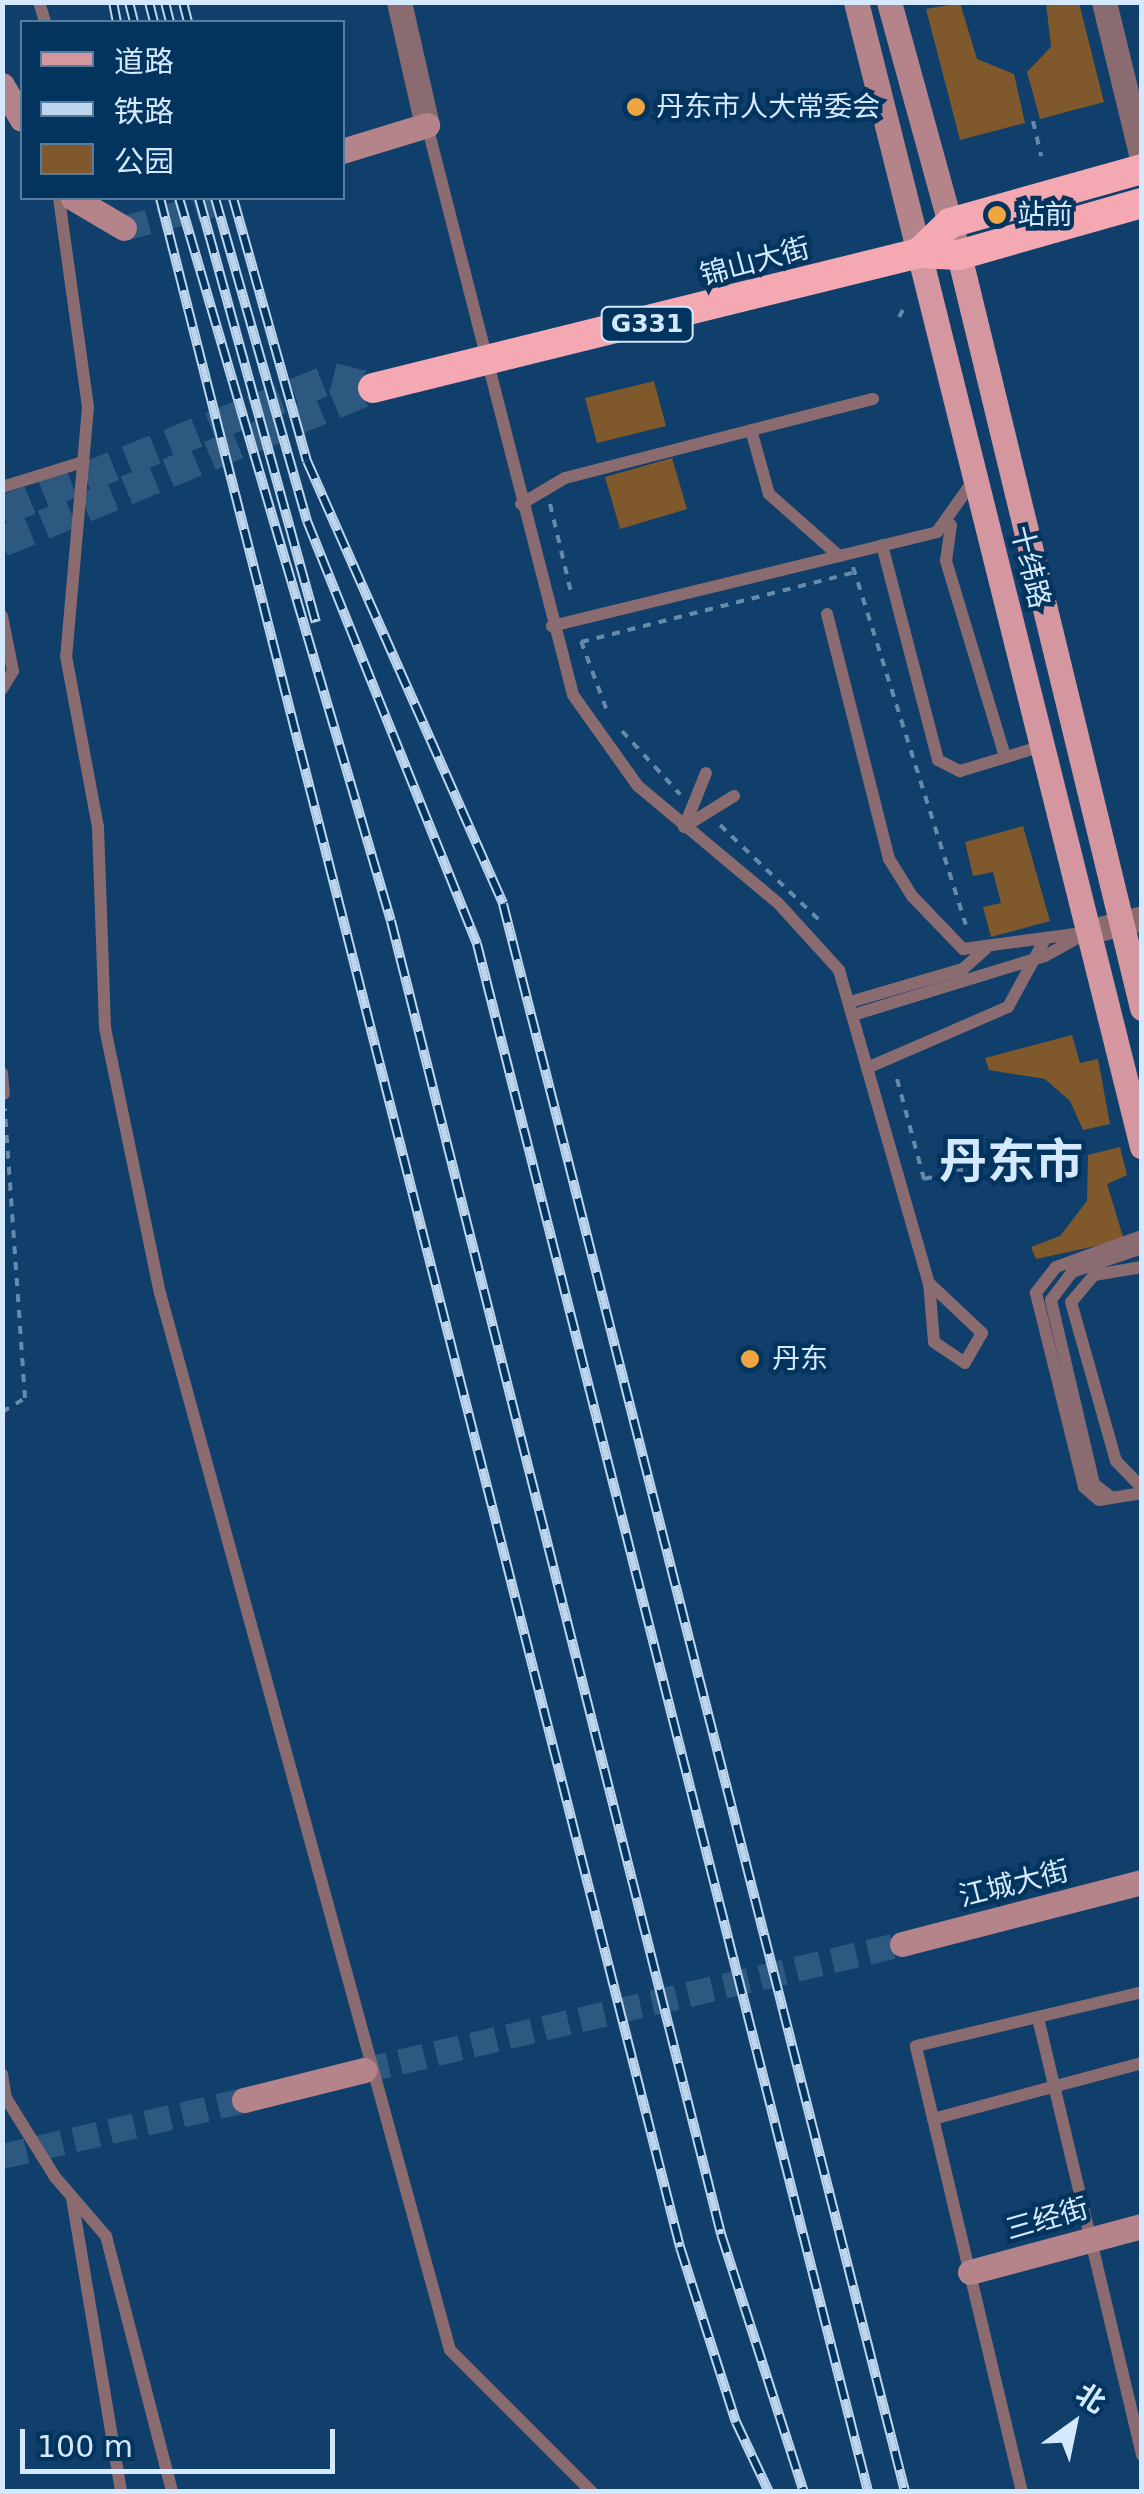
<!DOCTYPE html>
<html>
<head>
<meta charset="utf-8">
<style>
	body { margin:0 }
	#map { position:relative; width:1144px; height:2494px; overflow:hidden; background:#0f3f6a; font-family:"DejaVu Sans","Noto Sans SC",sans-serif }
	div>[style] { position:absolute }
	.green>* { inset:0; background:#7f592b }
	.secondary-tunnel>* { height:25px; margin-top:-12.5px; transform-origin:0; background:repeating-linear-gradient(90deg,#2d5880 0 25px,transparent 0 37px) }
	.highway-tunnel>* { height:30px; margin-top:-15px; transform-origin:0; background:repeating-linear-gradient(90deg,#2d5880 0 30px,transparent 0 45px) }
	.path>* { height:4px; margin-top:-2px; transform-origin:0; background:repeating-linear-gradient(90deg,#668aab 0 8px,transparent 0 16px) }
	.lane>* { height:12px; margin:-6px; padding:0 6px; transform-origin:6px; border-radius:6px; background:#8a6b6f }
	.street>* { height:25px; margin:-12.5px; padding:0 12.5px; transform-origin:12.5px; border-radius:12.5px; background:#8a6b6f }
	.secondary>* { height:25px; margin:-12.5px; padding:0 12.5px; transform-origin:12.5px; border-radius:12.5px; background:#b5848a }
	.primary>* { height:25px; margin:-12.5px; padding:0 12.5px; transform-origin:12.5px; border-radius:12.5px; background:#d5979f }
	.highway>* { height:30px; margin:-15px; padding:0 15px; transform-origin:15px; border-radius:15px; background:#f3a8b2 }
	.rail>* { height:10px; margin-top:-5px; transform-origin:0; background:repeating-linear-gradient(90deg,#02345e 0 19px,#bed6ed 0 38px); box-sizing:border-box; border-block:2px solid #bed6ed }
	.dots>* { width:28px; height:28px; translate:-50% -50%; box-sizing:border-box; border:5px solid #02345e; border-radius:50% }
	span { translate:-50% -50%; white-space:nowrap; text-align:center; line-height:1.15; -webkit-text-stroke:9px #02345e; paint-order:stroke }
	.shield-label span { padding:2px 8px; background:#02345e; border:2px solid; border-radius:8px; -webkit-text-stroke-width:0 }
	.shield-label { font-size:25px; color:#d5e9fe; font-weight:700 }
	.poi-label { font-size:28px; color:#d5e9fe }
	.left { translate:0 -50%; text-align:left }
	.street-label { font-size:28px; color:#d5e9fe }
	.town-label { font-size:48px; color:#d5e9fe; font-weight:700 }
	.frame { position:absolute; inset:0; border:5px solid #d5e9fe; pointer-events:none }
	.legend { position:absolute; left:20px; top:20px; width:325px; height:180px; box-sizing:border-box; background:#02345e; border:2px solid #567c9e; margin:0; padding:12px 18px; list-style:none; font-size:30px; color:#d5e9fe }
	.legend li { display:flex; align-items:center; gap:20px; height:50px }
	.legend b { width:50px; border:2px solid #567c9e }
	.north { position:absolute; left:1024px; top:2374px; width:100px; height:100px; -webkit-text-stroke:8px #02345e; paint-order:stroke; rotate:33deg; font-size:28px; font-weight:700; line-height:40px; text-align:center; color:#d5e9fe }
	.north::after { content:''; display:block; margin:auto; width:35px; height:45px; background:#d5e9fe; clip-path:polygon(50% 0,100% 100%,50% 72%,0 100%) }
	.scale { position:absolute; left:20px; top:2429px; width:315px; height:45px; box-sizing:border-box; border:5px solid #d5e9fe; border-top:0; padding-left:12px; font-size:30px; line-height:35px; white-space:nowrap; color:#d5e9fe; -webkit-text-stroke:8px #02345e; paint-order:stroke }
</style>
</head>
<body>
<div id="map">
	<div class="green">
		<div style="clip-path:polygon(960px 3px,977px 59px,1014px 74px,1025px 123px,960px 140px,926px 9px)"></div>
		<div style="clip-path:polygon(1046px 3px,1079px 3px,1104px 102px,1040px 119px,1027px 72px,1051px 47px)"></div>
		<div style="clip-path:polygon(654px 381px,666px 426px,597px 443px,585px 398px)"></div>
		<div style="clip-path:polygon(672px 458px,687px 509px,620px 529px,605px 477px)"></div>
		<div style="clip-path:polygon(1023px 826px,1050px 921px,991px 937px,983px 907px,1001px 903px,993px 872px,973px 876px,965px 842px)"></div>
		<div style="clip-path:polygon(1072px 1035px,1080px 1063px,1098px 1059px,1110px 1124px,1083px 1130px,1070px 1101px,1045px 1079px,989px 1070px,985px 1058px)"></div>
		<div style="clip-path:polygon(1120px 1147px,1127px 1175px,1107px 1184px,1124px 1240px,1036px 1259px,1031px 1247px,1060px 1236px,1087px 1201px,1088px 1155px)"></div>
	</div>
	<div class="secondary-tunnel">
		<div style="left:124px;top:228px;width:117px;rotate:-14.9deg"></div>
		<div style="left:364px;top:2070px;width:553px;rotate:-13.18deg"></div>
		<div style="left:2px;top:2156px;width:248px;rotate:-13deg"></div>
	</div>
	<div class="highway-tunnel">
		<div style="left:2px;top:511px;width:357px;rotate:-21.9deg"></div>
		<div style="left:333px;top:378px;width:41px;rotate:14deg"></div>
		<div style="left:2px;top:542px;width:402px;rotate:-22.5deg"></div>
	</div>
	<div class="path">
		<div style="left:1033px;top:121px;width:36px;rotate:77deg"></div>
		<div style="left:899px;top:317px;width:8px;rotate:-60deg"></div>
		<div style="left:550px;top:504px;width:95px;rotate:76.6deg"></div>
		<div style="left:853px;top:567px;width:375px;rotate:72.5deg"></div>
		<div style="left:581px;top:641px;width:75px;rotate:69.6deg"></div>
		<div style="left:581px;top:642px;width:284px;rotate:-14.3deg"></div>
		<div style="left:622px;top:731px;width:86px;rotate:47.4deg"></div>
		<div style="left:720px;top:825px;width:140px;rotate:43.8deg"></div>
		<div style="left:897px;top:1079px;width:104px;rotate:74.9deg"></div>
		<div style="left:924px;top:1179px;width:43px;rotate:-13.4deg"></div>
		<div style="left:2px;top:1412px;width:27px;rotate:-31deg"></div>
		<div style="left:25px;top:1398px;width:290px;rotate:-94deg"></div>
	</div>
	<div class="lane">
		<div style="left:39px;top:2px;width:21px;rotate:73deg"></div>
		<div style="left:427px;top:125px;width:588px;rotate:75.63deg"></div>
		<div style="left:573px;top:695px;width:112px;rotate:54.5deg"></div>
		<div style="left:638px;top:786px;width:182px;rotate:39.9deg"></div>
		<div style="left:778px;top:903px;width:91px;rotate:47.7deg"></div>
		<div style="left:839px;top:970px;width:326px;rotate:74deg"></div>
		<div style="left:59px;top:198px;width:211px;rotate:82.1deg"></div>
		<div style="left:88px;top:407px;width:250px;rotate:95deg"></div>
		<div style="left:66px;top:656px;width:174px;rotate:79.4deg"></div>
		<div style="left:98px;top:827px;width:201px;rotate:88deg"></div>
		<div style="left:105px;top:1028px;width:271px;rotate:78.3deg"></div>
		<div style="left:160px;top:1293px;width:1096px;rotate:74.66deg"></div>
		<div style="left:450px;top:2350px;width:201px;rotate:45deg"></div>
		<div style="left:751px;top:430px;width:66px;rotate:74.3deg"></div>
		<div style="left:769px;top:494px;width:94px;rotate:41.5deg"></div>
		<div style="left:2px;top:487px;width:85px;rotate:-17.2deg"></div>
		<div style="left:521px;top:504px;width:51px;rotate:-30.6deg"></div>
		<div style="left:565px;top:478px;width:318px;rotate:-14.4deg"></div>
		<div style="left:951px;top:525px;width:36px;rotate:98deg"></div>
		<div style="left:946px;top:561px;width:205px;rotate:73.2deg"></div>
		<div style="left:882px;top:545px;width:222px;rotate:75.4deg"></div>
		<div style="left:938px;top:760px;width:25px;rotate:27deg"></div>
		<div style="left:960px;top:771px;width:87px;rotate:-16.8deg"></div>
		<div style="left:827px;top:614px;width:253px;rotate:75.8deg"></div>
		<div style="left:889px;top:859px;width:44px;rotate:58.1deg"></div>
		<div style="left:912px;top:896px;width:74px;rotate:46.1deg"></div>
		<div style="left:963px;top:949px;width:126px;rotate:-7.7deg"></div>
		<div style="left:2px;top:616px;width:56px;rotate:78.7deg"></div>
		<div style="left:13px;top:671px;width:21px;rotate:121deg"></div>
		<div style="left:552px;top:626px;width:396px;rotate:-13.7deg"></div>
		<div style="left:937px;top:532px;width:62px;rotate:-54.8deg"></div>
		<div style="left:685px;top:825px;width:56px;rotate:-68deg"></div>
		<div style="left:684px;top:827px;width:59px;rotate:-31.8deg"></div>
		<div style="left:850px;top:1002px;width:118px;rotate:-16.3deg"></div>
		<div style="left:963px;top:969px;width:30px;rotate:-42deg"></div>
		<div style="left:853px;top:1015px;width:201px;rotate:-17.1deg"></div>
		<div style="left:1045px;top:956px;width:37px;rotate:-29deg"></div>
		<div style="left:867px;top:1068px;width:154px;rotate:-23.4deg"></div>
		<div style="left:1008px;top:1007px;width:77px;rotate:-61.4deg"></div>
		<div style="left:2px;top:1073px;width:21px;rotate:85deg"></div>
		<div style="left:1142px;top:1236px;width:91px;rotate:160.2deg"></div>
		<div style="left:1056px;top:1267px;width:33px;rotate:128deg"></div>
		<div style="left:1036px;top:1293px;width:200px;rotate:76.1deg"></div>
		<div style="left:1084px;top:1487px;width:20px;rotate:41deg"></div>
		<div style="left:1099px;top:1500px;width:44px;rotate:-9.2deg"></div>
		<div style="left:1142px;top:1267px;width:49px;rotate:170.5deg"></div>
		<div style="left:1094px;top:1275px;width:35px;rotate:130deg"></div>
		<div style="left:1071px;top:1302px;width:165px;rotate:74.2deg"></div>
		<div style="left:1116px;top:1461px;width:37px;rotate:46deg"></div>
		<div style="left:929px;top:1283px;width:73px;rotate:43.3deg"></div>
		<div style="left:982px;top:1333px;width:34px;rotate:120deg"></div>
		<div style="left:965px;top:1363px;width:37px;rotate:-146deg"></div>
		<div style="left:934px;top:1342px;width:59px;rotate:-94.8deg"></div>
		<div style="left:1111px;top:1497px;width:21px;rotate:-143deg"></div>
		<div style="left:1094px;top:1484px;width:189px;rotate:-103.2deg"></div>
		<div style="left:1051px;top:1300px;width:35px;rotate:-53deg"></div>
		<div style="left:1072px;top:1272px;width:74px;rotate:-18.9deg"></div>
		<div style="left:1038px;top:2018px;width:450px;rotate:76.6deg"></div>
		<div style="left:2px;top:2074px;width:24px;rotate:81deg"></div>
		<div style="left:6px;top:2098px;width:93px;rotate:58.2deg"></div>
		<div style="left:55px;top:2177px;width:78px;rotate:49.2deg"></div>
		<div style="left:106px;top:2236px;width:264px;rotate:75.5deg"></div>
		<div style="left:933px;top:2119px;width:216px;rotate:-15deg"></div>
		<div style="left:72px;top:2198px;width:298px;rotate:80.5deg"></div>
		<div style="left:1022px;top:2492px;width:458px;rotate:-103.4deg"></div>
		<div style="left:916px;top:2046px;width:232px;rotate:-13.4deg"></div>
	</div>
	<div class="street">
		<div style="left:399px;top:2px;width:126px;rotate:77.2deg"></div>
		<div style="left:1104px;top:2px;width:161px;rotate:76.3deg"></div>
		<div style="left:1088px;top:932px;width:56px;rotate:-14.5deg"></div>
	</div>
	<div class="secondary">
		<div style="left:856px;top:2px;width:259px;rotate:75.9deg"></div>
		<div style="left:889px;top:2px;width:248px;rotate:74.6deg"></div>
		<div style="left:2px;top:85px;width:39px;rotate:60deg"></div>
		<div style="left:342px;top:151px;width:89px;rotate:-17deg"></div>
		<div style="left:73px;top:198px;width:59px;rotate:30.5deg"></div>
		<div style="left:902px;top:1944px;width:248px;rotate:-14.5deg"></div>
		<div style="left:244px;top:2100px;width:124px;rotate:-14deg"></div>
		<div style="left:970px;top:2272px;width:178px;rotate:-15deg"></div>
	</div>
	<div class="primary">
		<div style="left:919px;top:253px;width:921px;rotate:75.99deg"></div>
		<div style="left:959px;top:255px;width:775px;rotate:76.34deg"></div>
	</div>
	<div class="highway">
		<div style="left:919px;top:253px;width:43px;rotate:-44.1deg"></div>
		<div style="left:950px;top:223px;width:199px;rotate:-15.7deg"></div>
		<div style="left:373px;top:388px;width:562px;rotate:-13.89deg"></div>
		<div style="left:919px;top:253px;width:40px;rotate:2.9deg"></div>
		<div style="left:959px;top:255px;width:190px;rotate:-15.9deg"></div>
	</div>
	<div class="rail">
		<div style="left:113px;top:2px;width:20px;rotate:79deg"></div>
		<div style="left:129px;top:2px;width:21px;rotate:76deg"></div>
		<div style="left:149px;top:2px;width:21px;rotate:76deg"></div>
		<div style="left:165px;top:2px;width:21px;rotate:76deg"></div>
		<div style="left:183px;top:2px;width:21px;rotate:76deg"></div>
		<div style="left:160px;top:198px;width:2114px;rotate:75.76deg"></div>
		<div style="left:680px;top:2247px;width:184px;rotate:72.3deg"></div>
		<div style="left:736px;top:2422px;width:77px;rotate:64.8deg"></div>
		<div style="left:179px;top:198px;width:753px;rotate:73.66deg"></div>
		<div style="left:391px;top:921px;width:1354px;rotate:75.89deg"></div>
		<div style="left:721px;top:2234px;width:271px;rotate:72.2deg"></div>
		<div style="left:199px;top:198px;width:440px;rotate:74.6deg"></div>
		<div style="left:215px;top:198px;width:336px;rotate:74.1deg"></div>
		<div style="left:307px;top:521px;width:456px;rotate:68.1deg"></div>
		<div style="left:477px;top:944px;width:1597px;rotate:75.82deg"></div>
		<div style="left:233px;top:198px;width:273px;rotate:74.3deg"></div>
		<div style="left:307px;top:461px;width:484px;rotate:66.1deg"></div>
		<div style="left:503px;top:904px;width:1638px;rotate:75.79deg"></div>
	</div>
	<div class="dots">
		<div style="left:636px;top:107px;background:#f1a540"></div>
		<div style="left:997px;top:215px;background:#f1a540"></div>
		<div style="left:750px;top:1359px;background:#f1a540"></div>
	</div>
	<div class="shield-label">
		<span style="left:647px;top:324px">G331</span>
	</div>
	<div class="poi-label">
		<span class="left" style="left:656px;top:107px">丹东市人大常委会</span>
		<span class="left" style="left:1017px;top:215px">站前</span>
		<span class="left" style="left:772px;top:1359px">丹东</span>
	</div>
	<div class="street-label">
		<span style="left:755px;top:262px;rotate:-15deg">锦山大街</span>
		<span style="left:1030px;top:567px;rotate:76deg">十纬路</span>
		<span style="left:1014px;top:1884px;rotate:-14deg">江城大街</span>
		<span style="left:1047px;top:2219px;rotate:-16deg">三经街</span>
	</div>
	<div class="town-label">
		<span style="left:1011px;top:1162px">丹东市</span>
	</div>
	<div class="frame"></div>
	<ul class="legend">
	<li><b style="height:12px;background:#d5979f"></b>道路</li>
	<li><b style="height:12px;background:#bed6ed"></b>铁路</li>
	<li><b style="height:28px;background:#7f592b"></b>公园</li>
	</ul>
	<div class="north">北</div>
	<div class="scale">100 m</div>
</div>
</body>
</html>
